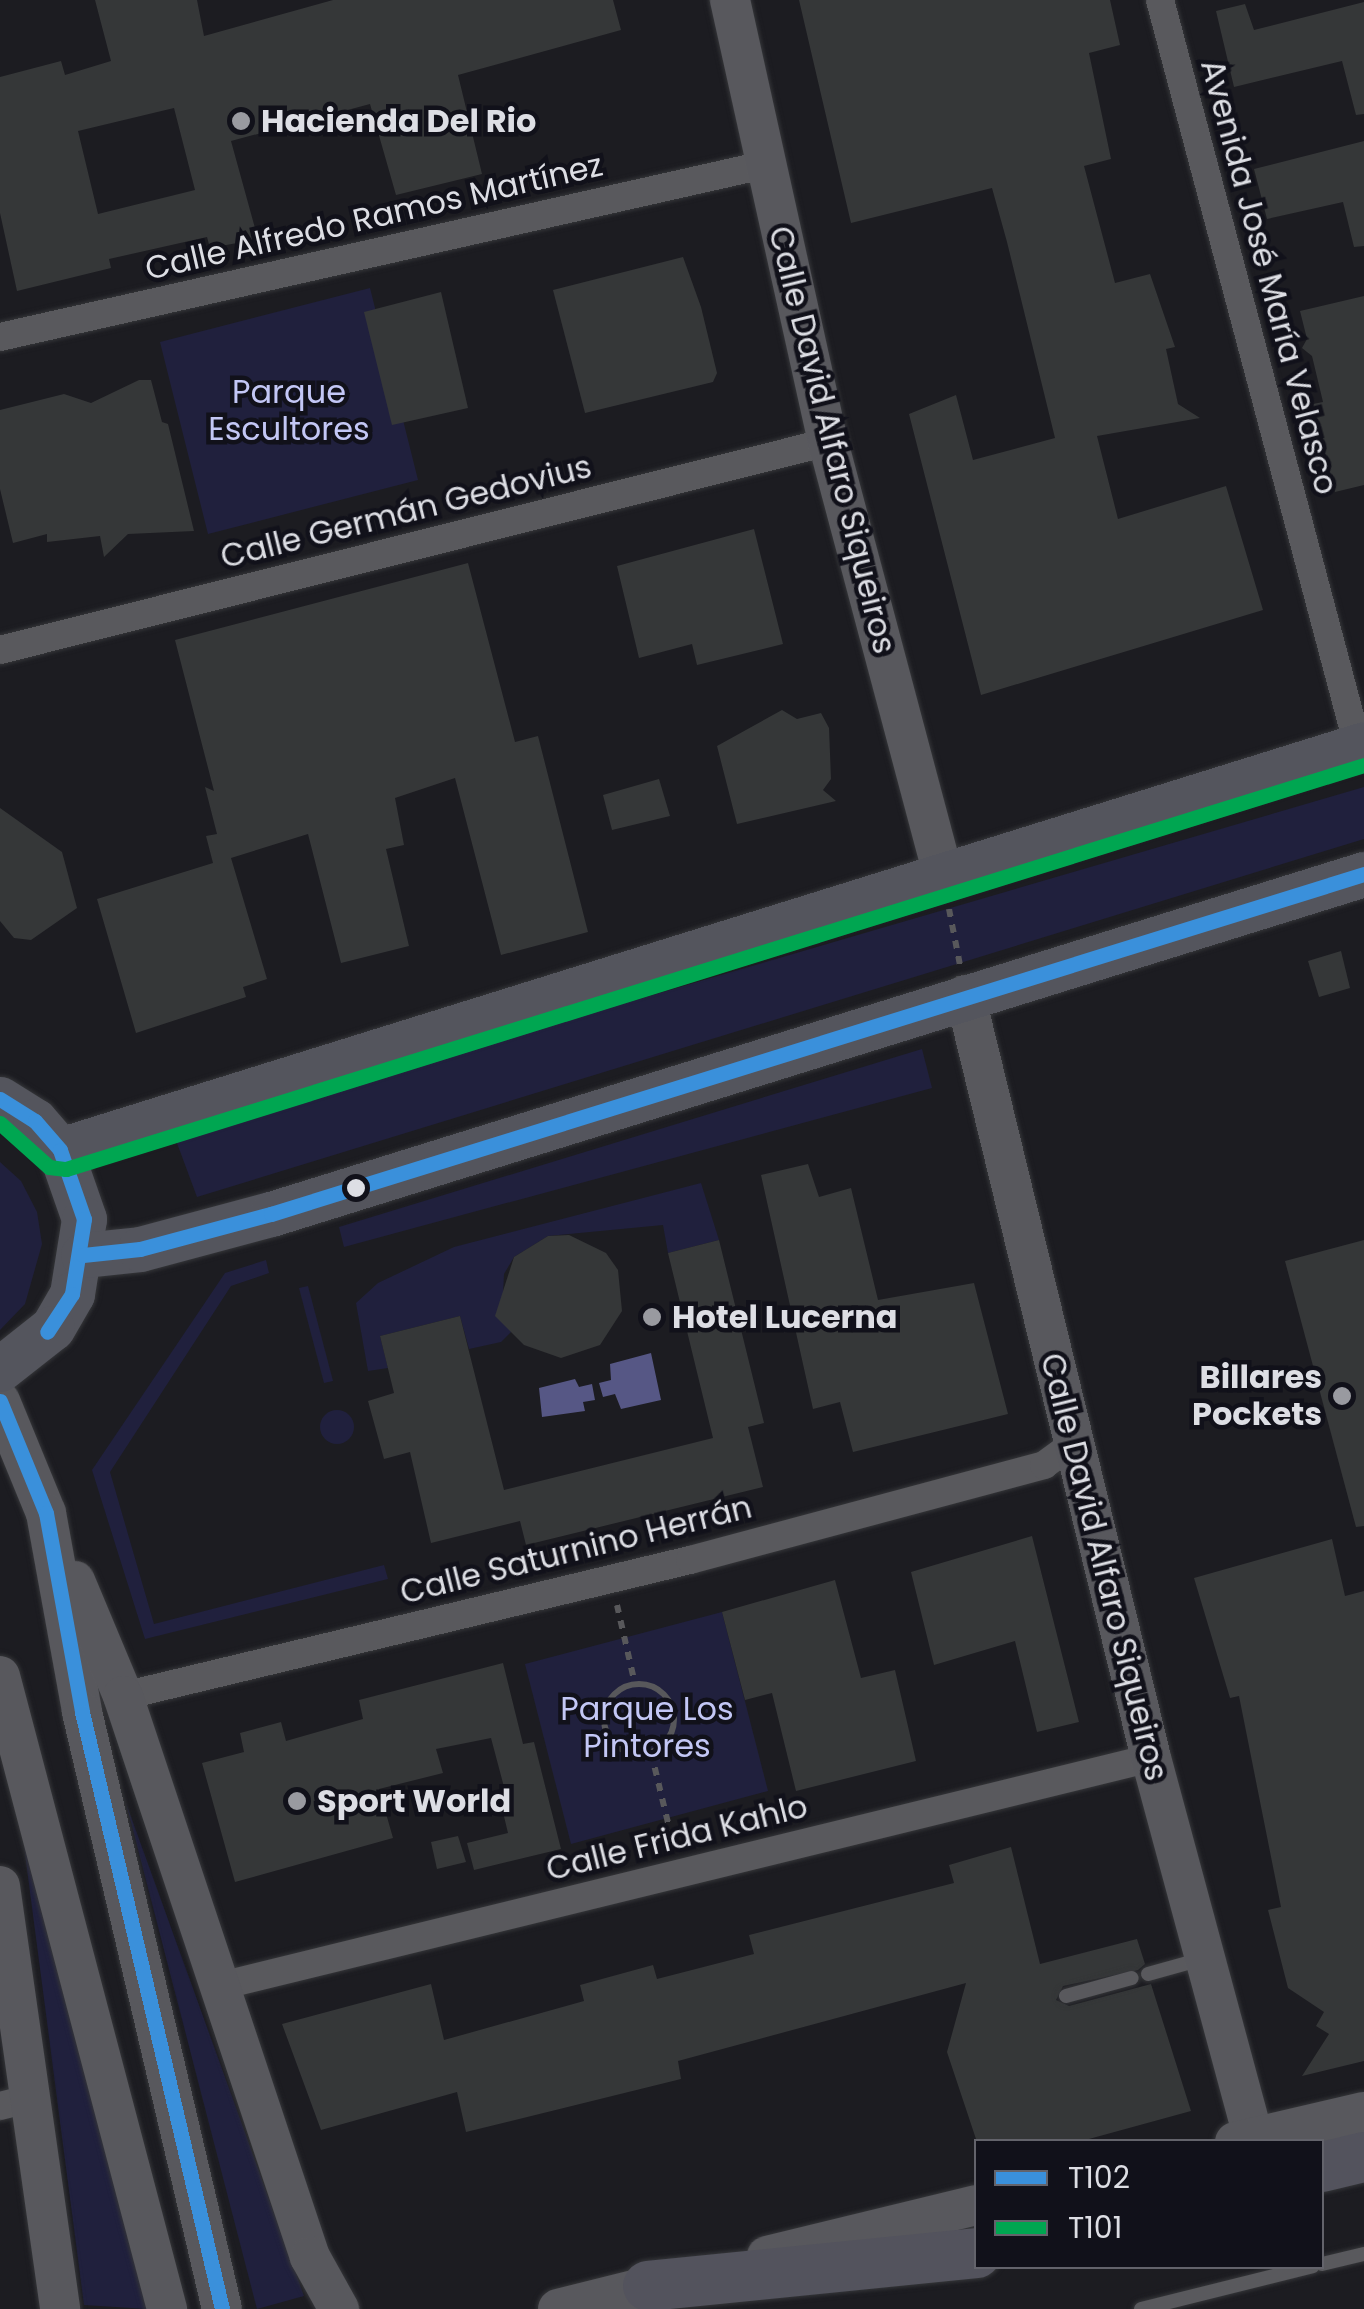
<!DOCTYPE html>
<html>
<head>
<meta charset="utf-8">
<style>
	body { margin:0 }
	#map { position:relative; width:1364px; height:2309px; overflow:hidden; background:#1c1c21; font-family:Poppins,sans-serif }
	div>[style] { position:absolute }
	.green>* { inset:0; background:#20203d }
	.round { border-radius:50% }
	.water>* { inset:0; background:#565785 }
	.building>* { inset:0; background:#353738 }
	.path>* { height:6px; margin-top:-3px; transform-origin:0; background:repeating-linear-gradient(90deg,#58585b 0 8px,transparent 0 16px) }
	.path>.ring { margin:-3px; padding:0; box-sizing:content-box; background:none; border:6px solid #58585b; border-radius:50% }
	.roads { filter:drop-shadow(0 0 2px #353639) drop-shadow(0 0 2px #353639) }
	.lane>* { height:14px; margin:-7px; padding:0 7px; transform-origin:7px; border-radius:7px; background:#59595d }
	.street>* { height:28px; margin:-14px; padding:0 14px; transform-origin:14px; border-radius:14px; background:#59595d }
	.secondary>* { height:40px; margin:-20px; padding:0 20px; transform-origin:20px; border-radius:20px; background:#58585d }
	.primary>* { height:45px; margin:-22.5px; padding:0 22.5px; transform-origin:22.5px; border-radius:22.5px; background:#54555d }
	.highway>* { height:50px; margin:-25px; padding:0 25px; transform-origin:25px; border-radius:25px; background:#53535d }
	.bus-1>* { height:15px; margin:-7.5px; padding:0 7.5px; transform-origin:7.5px; border-radius:7.5px; background:#3a90db }
	.bus-2>* { height:15px; margin:-7.5px; padding:0 7.5px; transform-origin:7.5px; border-radius:7.5px; background:#00a651 }
	.dots>* { width:28px; height:28px; translate:-50% -50%; box-sizing:border-box; border:5px solid #11111a; border-radius:50% }
	span { translate:-50% -50%; white-space:nowrap; text-align:center; line-height:1.15; -webkit-text-stroke:9px #11111a; paint-order:stroke }
	.poi-label { font-size:32px; color:#dddee4; font-weight:700 }
	.left { translate:0 -50%; text-align:left }
	.right { translate:-100% -50%; text-align:right }
	.street-label { font-size:32px; color:#dddee4 }
	.park-label { font-size:32px; color:#c3c7f5 }
	.legend { position:absolute; left:974px; top:2139px; width:350px; height:130px; box-sizing:border-box; background:#11111a; border:2px solid #63636b; margin:0; padding:12px 18px; list-style:none; font-size:30px; color:#dddee4 }
	.legend li { display:flex; align-items:center; gap:20px; height:50px }
	.legend b { width:50px; border:2px solid #63636b }
</style>
</head>
<body>
<div id="map">
	<div class="green">
		<div style="clip-path:polygon(370px 288px,418px 480px,208px 534px,160px 342px)"></div>
		<div style="clip-path:polygon(1364px 787px,1364px 839px,197px 1197px,174px 1135px)"></div>
		<div style="clip-path:polygon(922px 1049px,932px 1088px,344px 1247px,339px 1227px)"></div>
		<div style="clip-path:polygon(0 1162px,21px 1181px,37px 1212px,42px 1244px,25px 1304px,0 1330px)"></div>
		<div style="clip-path:polygon(701px 1183px,719px 1240px,668px 1253px,663px 1225px,548px 1236px,514px 1257px,504px 1274px,502px 1313px,511px 1332px,501px 1342px,469px 1349px,460px 1316px,380px 1336px,388px 1368px,368px 1371px,356px 1303px,378px 1283px,454px 1247px)"></div>
		<div style="clip-path:polygon(266px 1260px,269px 1273px,231px 1286px,110px 1472px,154px 1624px,384px 1565px,388px 1579px,145px 1639px,92px 1470px,225px 1273px)"></div>
		<div style="clip-path:polygon(308px 1286px,333px 1381px,324px 1383px,299px 1288px)"></div>
		<div class="round" style="left:320px;top:1410px;width:34px;height:34px"></div>
		<div style="clip-path:polygon(722px 1612px,768px 1791px,571px 1844px,525px 1664px)"></div>
		<div style="clip-path:polygon(126px 1803px,304px 2296px,257px 2309px)"></div>
		<div style="clip-path:polygon(24px 1846px,147px 2309px,84px 2305px)"></div>
	</div>
	<div class="water">
		<div style="clip-path:polygon(651px 1353px,661px 1400px,621px 1409px,615px 1394px,603px 1397px,599px 1383px,611px 1380px,610px 1364px)"></div>
		<div style="clip-path:polygon(575px 1379px,579px 1387px,592px 1384px,595px 1400px,583px 1402px,585px 1411px,542px 1417px,539px 1388px)"></div>
	</div>
	<div class="building">
		<div style="clip-path:polygon(evenodd,95px 0,197px 0,204px 36px,333px 0,613px 0,621px 30px,458px 75px,482px 174px,396px 195px,370px 104px,231px 141px,258px 239px,210px 248px,207px 237px,109px 259px,111px 268px,17px 291px,0 213px,0 77px,61px 61px,65px 75px,111px 61px,95px 0,174px 108px,195px 190px,98px 214px,78px 131px,174px 108px)"></div>
		<div style="clip-path:polygon(799px 0,1110px 0,1120px 45px,1089px 53px,1111px 159px,1084px 166px,1115px 283px,1150px 274px,1175px 347px,1166px 349px,1178px 404px,1200px 418px,1097px 436px,1118px 519px,1226px 486px,1263px 610px,981px 695px,909px 414px,956px 395px,973px 460px,1055px 438px,1007px 242px,992px 188px,851px 223px)"></div>
		<div style="clip-path:polygon(1364px 2px,1364px 114px,1356px 115px,1342px 61px,1234px 87px,1216px 11px,1245px 4px,1254px 30px)"></div>
		<div style="clip-path:polygon(1364px 141px,1364px 246px,1354px 247px,1343px 202px,1267px 219px,1254px 169px)"></div>
		<div style="clip-path:polygon(683px 257px,701px 307px,717px 373px,713px 382px,585px 413px,553px 290px)"></div>
		<div style="clip-path:polygon(441px 292px,468px 408px,392px 425px,364px 312px)"></div>
		<div style="clip-path:polygon(1364px 296px,1364px 485px,1335px 492px,1313px 404px,1323px 402px,1312px 356px,1302px 348px,1307px 339px,1300px 311px)"></div>
		<div style="clip-path:polygon(139px 380px,151px 380px,162px 422px,168px 424px,194px 531px,128px 534px,104px 557px,100px 536px,47px 542px,47px 534px,13px 543px,0 489px,0 410px,64px 394px,91px 403px)"></div>
		<div style="clip-path:polygon(754px 529px,783px 644px,697px 665px,692px 644px,639px 658px,617px 566px)"></div>
		<div style="clip-path:polygon(468px 563px,515px 742px,538px 736px,588px 932px,501px 955px,455px 778px,395px 798px,404px 845px,386px 849px,409px 946px,341px 963px,308px 834px,231px 858px,267px 979px,243px 987px,246px 997px,136px 1033px,97px 899px,213px 863px,206px 836px,217px 834px,205px 787px,214px 791px,175px 640px)"></div>
		<div style="clip-path:polygon(782px 710px,797px 719px,821px 713px,829px 728px,831px 779px,823px 790px,836px 801px,737px 824px,717px 746px)"></div>
		<div style="clip-path:polygon(659px 779px,670px 816px,612px 830px,603px 795px)"></div>
		<div style="clip-path:polygon(0 808px,62px 852px,77px 908px,31px 940px,14px 938px,0 921px)"></div>
		<div style="clip-path:polygon(1341px 951px,1350px 988px,1319px 997px,1308px 961px)"></div>
		<div style="clip-path:polygon(808px 1164px,819px 1197px,851px 1188px,878px 1300px,974px 1283px,1008px 1414px,853px 1452px,840px 1402px,813px 1409px,761px 1175px)"></div>
		<div style="clip-path:polygon(569px 1235px,606px 1253px,618px 1270px,622px 1311px,600px 1345px,561px 1358px,524px 1345px,495px 1316px,514px 1257px,548px 1236px)"></div>
		<div style="clip-path:polygon(719px 1240px,764px 1423px,748px 1427px,763px 1487px,526px 1545px,520px 1521px,431px 1543px,410px 1452px,384px 1459px,368px 1401px,394px 1393px,380px 1336px,460px 1316px,504px 1490px,713px 1438px,668px 1253px)"></div>
		<div style="clip-path:polygon(1364px 1240px,1364px 1526px,1356px 1527px,1285px 1261px)"></div>
		<div style="clip-path:polygon(1032px 1536px,1079px 1722px,1037px 1732px,1015px 1641px,934px 1665px,911px 1572px)"></div>
		<div style="clip-path:polygon(1332px 1539px,1345px 1596px,1364px 1591px,1364px 2061px,1302px 2076px,1329px 2034px,1316px 2026px,1324px 2012px,1288px 1988px,1268px 1910px,1281px 1907px,1239px 1696px,1230px 1698px,1194px 1578px)"></div>
		<div style="clip-path:polygon(835px 1580px,861px 1678px,895px 1670px,916px 1761px,796px 1791px,772px 1693px,745px 1700px,722px 1612px)"></div>
		<div style="clip-path:polygon(503px 1663px,523px 1744px,534px 1742px,561px 1849px,474px 1870px,467px 1843px,508px 1833px,501px 1804px,508px 1802px,491px 1738px,436px 1749px,443px 1773px,379px 1789px,393px 1838px,235px 1882px,202px 1763px,244px 1752px,240px 1733px,281px 1722px,286px 1741px,363px 1719px,359px 1700px)"></div>
		<div style="clip-path:polygon(458px 1836px,466px 1862px,437px 1869px,431px 1842px)"></div>
		<div style="clip-path:polygon(1011px 1847px,1040px 1964px,1137px 1939px,1145px 1964px,1138px 1970px,1063px 1986px,1056px 2000px,1069px 2006px,1151px 1984px,1191px 2111px,1078px 2142px,977px 2142px,947px 2052px,966px 1983px,678px 2061px,681px 2079px,466px 2132px,457px 2092px,321px 2130px,282px 2024px,431px 1984px,444px 2040px,584px 2001px,580px 1985px,653px 1965px,657px 1979px,754px 1954px,749px 1935px,954px 1883px,949px 1865px)"></div>
	</div>
	<div class="path">
		<div style="left:949px;top:909px;width:57px;rotate:78.9deg"></div>
		<div style="left:617px;top:1605px;width:81px;rotate:77.2deg"></div>
		<div class="ring" style="left:604px;top:1684px;width:64px;height:64px"></div>
		<div style="left:651px;top:1752px;width:99px;rotate:76.5deg"></div>
	</div>
	<div class="roads">
		<div class="lane">
			<div style="left:1148px;top:1974px;width:56px;rotate:-15.5deg"></div>
			<div style="left:1066px;top:1996px;width:68px;rotate:-15.3deg"></div>
			<div style="left:1322px;top:2264px;width:43px;rotate:-13.4deg"></div>
			<div style="left:1141px;top:2309px;width:177px;rotate:-14deg"></div>
		</div>
		<div class="street">
			<div style="left:1160px;top:0;width:772px;rotate:75.14deg"></div>
			<div style="left:0;top:337px;width:783px;rotate:-12.69deg"></div>
			<div style="left:0;top:650px;width:854px;rotate:-14.1deg"></div>
			<div style="left:123px;top:1696px;width:583px;rotate:-13.49deg"></div>
			<div style="left:690px;top:1560px;width:367px;rotate:-15deg"></div>
			<div style="left:1044px;top:1465px;width:36px;rotate:-36deg"></div>
			<div style="left:220px;top:1986px;width:959px;rotate:-13.76deg"></div>
			<div style="left:0;top:2106px;width:33px;rotate:-14deg"></div>
		</div>
		<div class="secondary">
			<div style="left:730px;top:0;width:453px;rotate:77.5deg"></div>
			<div style="left:828px;top:442px;width:451px;rotate:75.1deg"></div>
			<div style="left:965px;top:995px;width:785px;rotate:76.3deg"></div>
			<div style="left:1151px;top:1758px;width:392px;rotate:74.9deg"></div>
			<div style="left:0;top:1401px;width:121px;rotate:67.7deg"></div>
			<div style="left:46px;top:1513px;width:202px;rotate:79.7deg"></div>
			<div style="left:82px;top:1712px;width:613px;rotate:76.8deg"></div>
			<div style="left:75px;top:1581px;width:125px;rotate:67.3deg"></div>
			<div style="left:123px;top:1696px;width:591px;rotate:71.57deg"></div>
			<div style="left:310px;top:2257px;width:60px;rotate:60.9deg"></div>
			<div style="left:0;top:1676px;width:655px;rotate:75.22deg"></div>
			<div style="left:0;top:1886px;width:427px;rotate:81.9deg"></div>
			<div style="left:1235px;top:2142px;width:132px;rotate:-13.1deg"></div>
			<div style="left:767px;top:2256px;width:215px;rotate:-13.7deg"></div>
			<div style="left:558px;top:2309px;width:123px;rotate:-14.1deg"></div>
		</div>
		<div class="primary">
			<div style="left:0;top:1099px;width:41px;rotate:32.2deg"></div>
			<div style="left:35px;top:1121px;width:38px;rotate:49deg"></div>
			<div style="left:60px;top:1150px;width:73px;rotate:70.8deg"></div>
			<div style="left:84px;top:1219px;width:76px;rotate:99.1deg"></div>
			<div style="left:72px;top:1294px;width:39px;rotate:120deg"></div>
			<div style="left:52px;top:1328px;width:66px;rotate:141.7deg"></div>
			<div style="left:60px;top:1150px;width:1366px;rotate:-17.29deg"></div>
			<div style="left:83px;top:1255px;width:57px;rotate:-6deg"></div>
			<div style="left:140px;top:1249px;width:136px;rotate:-15deg"></div>
			<div style="left:271px;top:1214px;width:1145px;rotate:-17.28deg"></div>
		</div>
		<div class="highway">
			<div style="left:1322px;top:2167px;width:43px;rotate:-13.4deg"></div>
			<div style="left:648px;top:2286px;width:330px;rotate:-5.7deg"></div>
		</div>
	</div>
	<div class="bus-1">
		<div style="left:0;top:1099px;width:41px;rotate:32.2deg"></div>
		<div style="left:35px;top:1121px;width:38px;rotate:49deg"></div>
		<div style="left:60px;top:1150px;width:73px;rotate:70.8deg"></div>
		<div style="left:84px;top:1219px;width:76px;rotate:99.1deg"></div>
		<div style="left:72px;top:1294px;width:45px;rotate:123.3deg"></div>
		<div style="left:83px;top:1255px;width:57px;rotate:-6deg"></div>
		<div style="left:140px;top:1249px;width:136px;rotate:-15deg"></div>
		<div style="left:271px;top:1214px;width:1145px;rotate:-17.28deg"></div>
		<div style="left:0;top:1401px;width:121px;rotate:67.7deg"></div>
		<div style="left:46px;top:1513px;width:202px;rotate:79.7deg"></div>
		<div style="left:82px;top:1712px;width:613px;rotate:76.8deg"></div>
	</div>
	<div class="bus-2">
		<div style="left:0;top:1123px;width:66px;rotate:41.9deg"></div>
		<div style="left:49px;top:1167px;width:17px;rotate:7deg"></div>
		<div style="left:66px;top:1169px;width:1359px;rotate:-17.29deg"></div>
	</div>
	<div class="dots">
		<div style="left:241px;top:121px;background:#999aa0"></div>
		<div style="left:356px;top:1188px;background:#dddee4"></div>
		<div style="left:652px;top:1317px;background:#999aa0"></div>
		<div style="left:1342px;top:1396px;background:#999aa0"></div>
		<div style="left:297px;top:1801px;background:#999aa0"></div>
	</div>
	<div class="poi-label">
		<span class="left" style="left:261px;top:121px">Hacienda Del Rio</span>
		<span class="left" style="left:672px;top:1317px">Hotel Lucerna</span>
		<span class="right" style="left:1322px;top:1396px">Billares<br>Pockets</span>
		<span class="left" style="left:317px;top:1801px">Sport World</span>
	</div>
	<div class="street-label">
		<span style="left:374px;top:217px;rotate:-13deg">Calle Alfredo Ramos Martínez</span>
		<span style="left:1269px;top:277px;rotate:75deg">Avenida José María Velasco</span>
		<span style="left:832px;top:440px;rotate:76deg">Calle David Alfaro Siqueiros</span>
		<span style="left:406px;top:512px;rotate:-14deg">Calle Germán Gedovius</span>
		<span style="left:576px;top:1550px;rotate:-14deg">Calle Saturnino Herrán</span>
		<span style="left:1104px;top:1567px;rotate:76deg">Calle David Alfaro Siqueiros</span>
		<span style="left:677px;top:1838px;rotate:-14deg">Calle Frida Kahlo</span>
	</div>
	<div class="park-label">
		<span style="left:289px;top:411px">Parque<br>Escultores</span>
		<span style="left:647px;top:1728px">Parque Los<br>Pintores</span>
	</div>
	<ul class="legend">
	<li><b style="height:12px;background:#3a90db"></b>T102</li>
	<li><b style="height:12px;background:#00a651"></b>T101</li>
	</ul>
</div>
</body>
</html>
